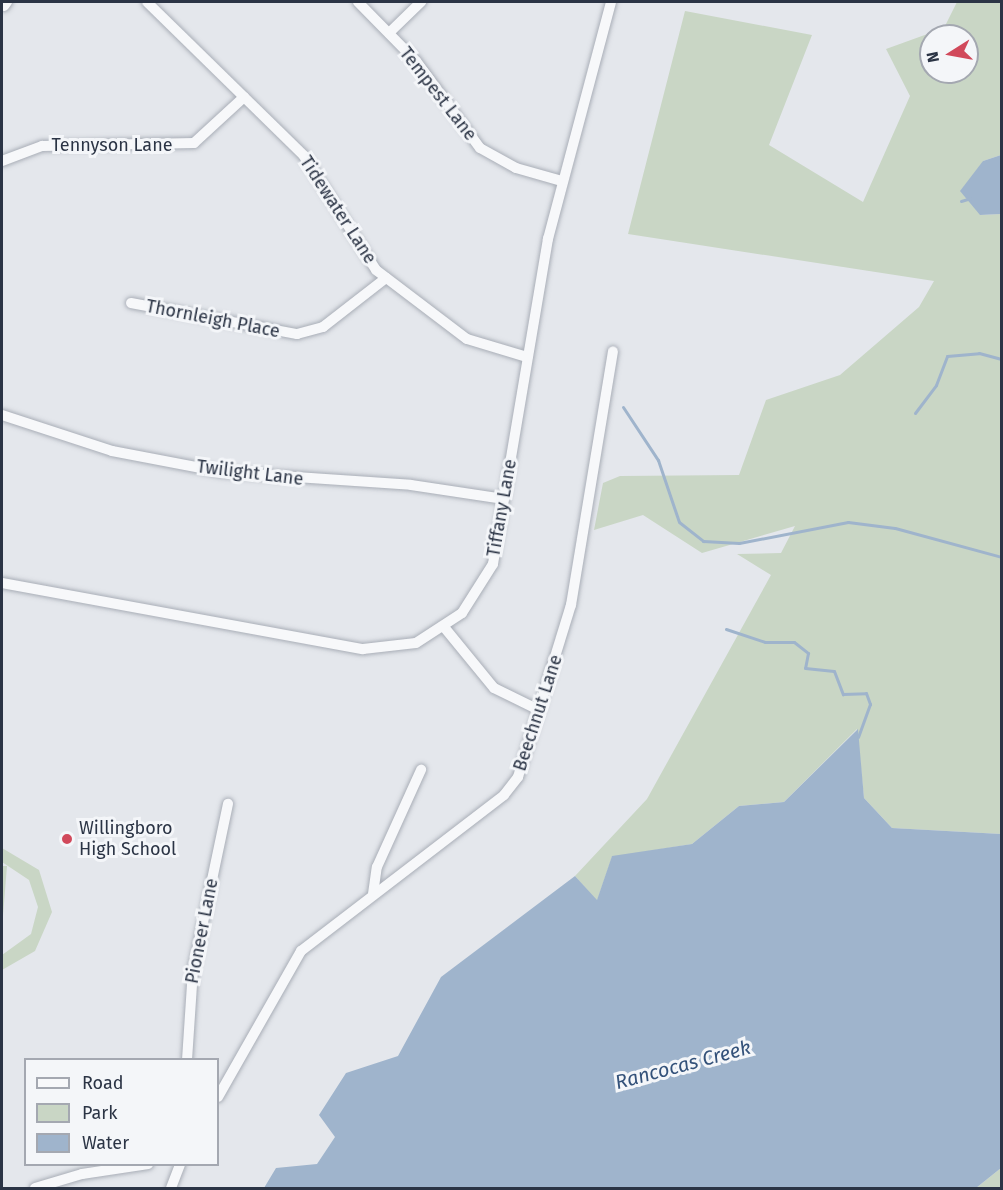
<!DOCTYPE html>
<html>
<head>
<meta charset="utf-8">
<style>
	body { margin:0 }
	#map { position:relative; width:1003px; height:1190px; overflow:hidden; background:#e4e7ec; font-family:"Fira Sans",sans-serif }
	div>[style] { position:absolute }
	.green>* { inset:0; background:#c9d6c5 }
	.water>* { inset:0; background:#9fb4cc }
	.stream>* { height:3px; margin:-1.5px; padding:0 1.5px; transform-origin:1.5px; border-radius:1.5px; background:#9fb4cc }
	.roads { filter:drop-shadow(0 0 2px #a9aeb7) drop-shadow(0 0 2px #a9aeb7) }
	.minor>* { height:10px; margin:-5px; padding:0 5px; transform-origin:5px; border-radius:5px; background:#f7f8fa }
	.dots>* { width:16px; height:16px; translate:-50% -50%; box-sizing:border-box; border:3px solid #f4f6f9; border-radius:50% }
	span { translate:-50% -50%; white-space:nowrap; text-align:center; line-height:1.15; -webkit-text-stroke:6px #f4f6f9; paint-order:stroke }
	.street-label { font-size:18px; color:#2b3445 }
	.poi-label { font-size:18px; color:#2b3445 }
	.left { translate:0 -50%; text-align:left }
	.water-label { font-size:20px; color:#34527a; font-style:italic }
	.frame { position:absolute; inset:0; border:3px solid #2b3445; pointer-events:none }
	.legend { position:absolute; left:24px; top:1058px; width:195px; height:108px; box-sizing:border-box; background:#f4f6f9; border:2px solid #a4a8b1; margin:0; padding:8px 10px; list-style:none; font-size:18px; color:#2b3445 }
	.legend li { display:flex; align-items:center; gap:12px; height:30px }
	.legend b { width:30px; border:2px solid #a4a8b1 }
	.north { position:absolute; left:919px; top:24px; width:60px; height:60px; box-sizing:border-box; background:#f4f6f9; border:2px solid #a4a8b1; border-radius:50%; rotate:259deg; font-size:16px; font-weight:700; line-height:24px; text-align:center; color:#2b3445 }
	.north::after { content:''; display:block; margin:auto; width:21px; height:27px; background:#d1495b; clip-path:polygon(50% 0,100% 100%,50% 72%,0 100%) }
</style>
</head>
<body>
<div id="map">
	<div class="green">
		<div style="clip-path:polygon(evenodd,957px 2px,1001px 2px,1001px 155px,983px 161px,980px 215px,1001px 214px,1001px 834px,892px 828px,864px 798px,857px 729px,784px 802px,739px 806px,692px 844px,612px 857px,597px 901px,575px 876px,647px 799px,771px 575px,737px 554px,781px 553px,795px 526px,702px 553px,643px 515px,594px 530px,603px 483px,620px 476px,739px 475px,766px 400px,840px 375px,919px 307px,934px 281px,628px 234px,685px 11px,812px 35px,769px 145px,863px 202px,910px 96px,886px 49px,944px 28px,957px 2px,931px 36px,967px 36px,967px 72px,931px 72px,931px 36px)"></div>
		<div style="clip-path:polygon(2px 848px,39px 870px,52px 912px,35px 951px,2px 970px,2px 955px,31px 934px,38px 907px,29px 880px,2px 862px)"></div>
		<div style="clip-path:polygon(2px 866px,7px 866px,2px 928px)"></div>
		<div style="clip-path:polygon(1001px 1168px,1001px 1188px,976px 1188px)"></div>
	</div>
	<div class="water">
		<div style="clip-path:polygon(1001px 155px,1001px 214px,980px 215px,960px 191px,983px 161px)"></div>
		<div style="clip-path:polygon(858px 729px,864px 798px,892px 828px,1001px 834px,1001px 1168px,976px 1188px,264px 1188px,276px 1168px,317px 1164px,335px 1137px,319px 1115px,346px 1073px,398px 1056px,441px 977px,575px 876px,597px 900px,612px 856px,692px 844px,739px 806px,784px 802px)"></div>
	</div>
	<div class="stream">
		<div style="left:961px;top:201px;width:10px;rotate:-17deg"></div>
		<div style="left:1002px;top:270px;width:22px;rotate:90deg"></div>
		<div style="left:623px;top:407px;width:64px;rotate:56.6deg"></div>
		<div style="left:658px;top:460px;width:65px;rotate:71.3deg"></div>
		<div style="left:679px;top:522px;width:31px;rotate:38deg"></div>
		<div style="left:703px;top:541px;width:36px;rotate:3deg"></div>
		<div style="left:739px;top:543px;width:111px;rotate:-10.9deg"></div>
		<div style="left:848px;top:522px;width:47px;rotate:7.3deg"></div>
		<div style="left:895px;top:528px;width:111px;rotate:15.2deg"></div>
		<div style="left:915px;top:413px;width:35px;rotate:-53deg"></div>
		<div style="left:936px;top:385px;width:31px;rotate:-69deg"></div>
		<div style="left:947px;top:356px;width:32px;rotate:-5deg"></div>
		<div style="left:979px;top:353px;width:24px;rotate:15deg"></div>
		<div style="left:726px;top:629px;width:41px;rotate:18.4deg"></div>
		<div style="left:765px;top:642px;width:29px"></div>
		<div style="left:794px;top:642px;width:18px;rotate:38deg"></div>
		<div style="left:808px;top:653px;width:15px;rotate:101deg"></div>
		<div style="left:805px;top:668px;width:29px;rotate:6deg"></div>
		<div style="left:834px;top:671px;width:25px;rotate:69deg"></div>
		<div style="left:843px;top:694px;width:23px;rotate:-2deg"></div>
		<div style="left:866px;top:693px;width:12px;rotate:70deg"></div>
		<div style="left:870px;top:704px;width:35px;rotate:110deg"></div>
	</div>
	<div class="roads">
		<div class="minor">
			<div style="left:147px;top:2px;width:220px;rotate:44.4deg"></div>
			<div style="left:304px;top:156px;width:135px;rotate:57.7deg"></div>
			<div style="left:376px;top:270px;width:114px;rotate:37.2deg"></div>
			<div style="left:467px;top:339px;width:63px;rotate:16.7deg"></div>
			<div style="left:358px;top:2px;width:83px;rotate:45.5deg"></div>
			<div style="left:416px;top:61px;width:108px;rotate:53.7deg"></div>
			<div style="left:480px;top:148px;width:41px;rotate:29.1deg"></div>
			<div style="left:516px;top:168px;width:48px;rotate:15.8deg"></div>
			<div style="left:4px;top:6px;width:5px;rotate:-53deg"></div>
			<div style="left:389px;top:33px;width:45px;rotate:-44.1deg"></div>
			<div style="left:2px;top:161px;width:43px;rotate:-20.6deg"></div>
			<div style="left:42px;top:146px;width:152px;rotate:-1.1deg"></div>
			<div style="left:194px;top:143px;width:68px;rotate:-42.6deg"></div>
			<div style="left:131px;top:303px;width:169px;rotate:10.6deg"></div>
			<div style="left:297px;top:334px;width:27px;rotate:-15deg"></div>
			<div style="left:323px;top:327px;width:80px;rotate:-37.9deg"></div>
			<div style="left:2px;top:415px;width:116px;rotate:18.1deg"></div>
			<div style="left:112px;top:451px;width:112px;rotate:10.8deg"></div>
			<div style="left:222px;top:472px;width:189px;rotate:3.9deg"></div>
			<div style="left:411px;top:485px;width:94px;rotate:8.6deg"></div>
			<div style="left:2px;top:583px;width:367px;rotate:10.4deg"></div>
			<div style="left:363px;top:649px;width:53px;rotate:-6.5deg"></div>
			<div style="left:416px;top:643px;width:55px;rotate:-33.1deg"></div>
			<div style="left:462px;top:613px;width:58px;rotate:-57.7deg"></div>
			<div style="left:493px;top:564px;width:330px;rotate:-80.4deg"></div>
			<div style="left:548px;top:239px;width:245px;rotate:-75.1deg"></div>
			<div style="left:444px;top:627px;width:79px;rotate:50.7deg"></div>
			<div style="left:494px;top:688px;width:50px;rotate:26.1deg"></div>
			<div style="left:373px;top:894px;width:27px;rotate:-82deg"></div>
			<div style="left:377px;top:867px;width:107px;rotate:-65.6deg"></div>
			<div style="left:187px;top:1060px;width:90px;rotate:-86.2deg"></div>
			<div style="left:193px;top:970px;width:170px;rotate:-78.1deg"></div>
			<div style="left:218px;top:1097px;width:168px;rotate:-60.4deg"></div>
			<div style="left:301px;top:951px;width:256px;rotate:-37.5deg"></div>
			<div style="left:504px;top:795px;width:23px;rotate:-52deg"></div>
			<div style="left:518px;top:777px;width:180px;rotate:-72.9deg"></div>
			<div style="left:571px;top:605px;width:257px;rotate:-80.6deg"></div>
			<div style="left:35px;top:1188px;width:49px;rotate:-16.6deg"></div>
			<div style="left:82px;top:1174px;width:67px;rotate:-8.6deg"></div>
			<div style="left:171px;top:1188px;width:26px;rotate:-69deg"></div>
		</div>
	</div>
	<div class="dots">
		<div style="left:67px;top:839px;background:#d1495b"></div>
	</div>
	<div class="street-label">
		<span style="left:438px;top:94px;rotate:52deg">Tempest Lane</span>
		<span style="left:112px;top:145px">Tennyson Lane</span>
		<span style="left:338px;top:210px;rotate:57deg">Tidewater Lane</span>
		<span style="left:213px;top:319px;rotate:11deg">Thornleigh Place</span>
		<span style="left:250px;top:473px;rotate:7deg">Twilight Lane</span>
		<span style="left:502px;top:508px;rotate:-80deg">Tiffany Lane</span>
		<span style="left:538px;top:713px;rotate:-72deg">Beechnut Lane</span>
		<span style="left:202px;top:931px;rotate:-79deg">Pioneer Lane</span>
	</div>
	<div class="poi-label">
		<span class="left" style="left:79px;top:839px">Willingboro<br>High School</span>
	</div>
	<div class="water-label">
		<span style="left:683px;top:1065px;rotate:-15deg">Rancocas Creek</span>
	</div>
	<div class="frame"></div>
	<ul class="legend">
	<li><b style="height:8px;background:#f7f8fa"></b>Road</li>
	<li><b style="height:16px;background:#c9d6c5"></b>Park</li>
	<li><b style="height:16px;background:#9fb4cc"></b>Water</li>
	</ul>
	<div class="north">N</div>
</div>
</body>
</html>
